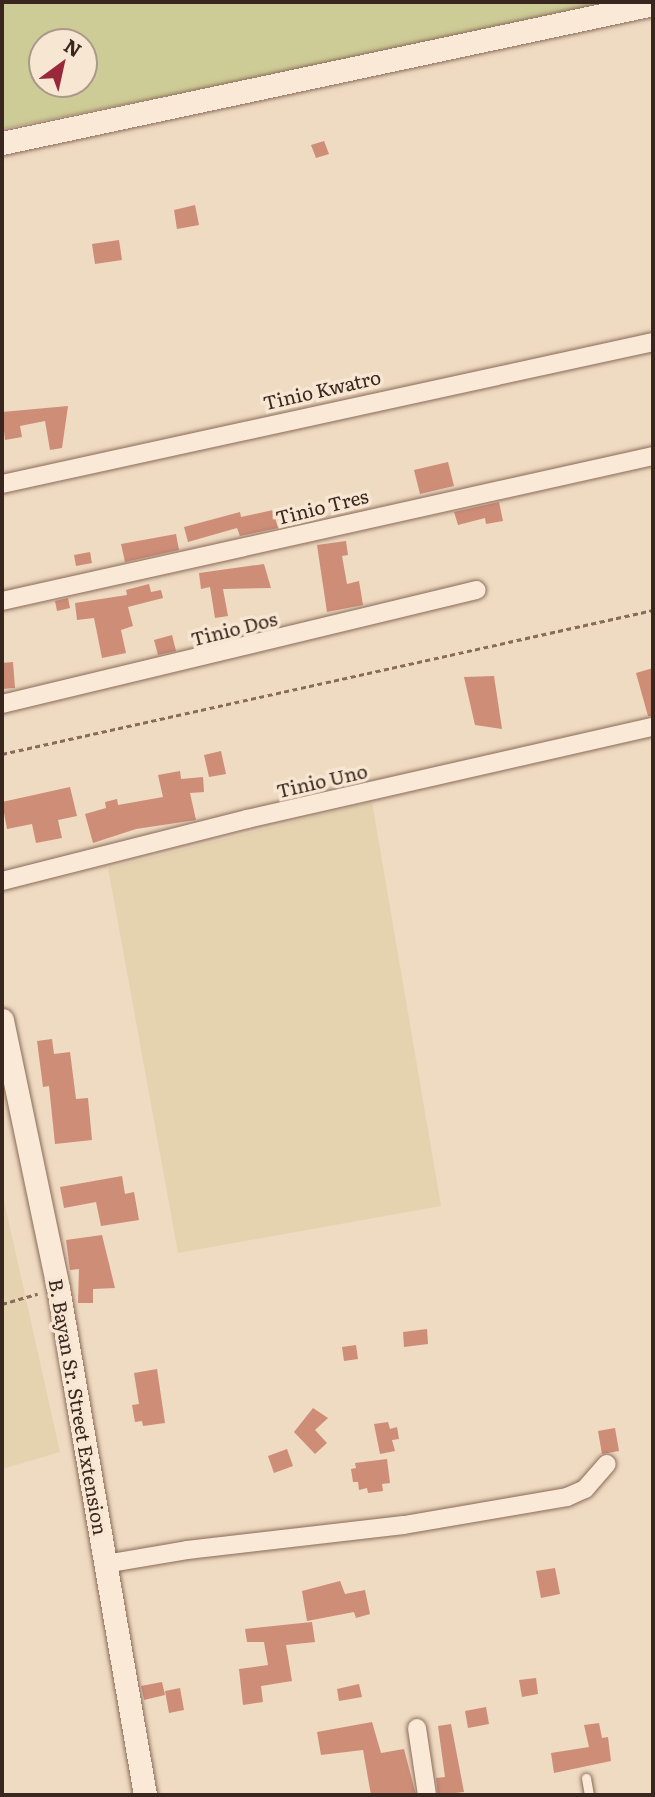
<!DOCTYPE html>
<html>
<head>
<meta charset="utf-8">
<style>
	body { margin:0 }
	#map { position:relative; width:655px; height:1797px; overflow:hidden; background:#efdac2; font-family:Literata,serif }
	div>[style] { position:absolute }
	.farmland>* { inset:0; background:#e5d3b0 }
	.green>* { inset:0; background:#cdcb96 }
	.building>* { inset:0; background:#ce8d77 }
	.path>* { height:2.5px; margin-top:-1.25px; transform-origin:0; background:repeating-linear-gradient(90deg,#896b59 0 5px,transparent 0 8.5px) }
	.roads { filter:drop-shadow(0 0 2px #896b59) drop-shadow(0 0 2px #896b59) }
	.service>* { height:9px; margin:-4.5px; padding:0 4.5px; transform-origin:4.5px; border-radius:4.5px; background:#f9e9d6 }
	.minor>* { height:18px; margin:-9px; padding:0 9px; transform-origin:9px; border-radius:9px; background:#f9e9d6 }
	.tertiary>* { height:23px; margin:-11.5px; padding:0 11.5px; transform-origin:11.5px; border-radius:11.5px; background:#f9e9d6 }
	span { translate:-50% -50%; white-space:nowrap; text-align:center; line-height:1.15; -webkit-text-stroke:7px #f6e6d2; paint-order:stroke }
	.street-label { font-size:19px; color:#39261e }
	.frame { position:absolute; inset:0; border:4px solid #39261e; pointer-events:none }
	.north { position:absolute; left:28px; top:28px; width:70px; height:70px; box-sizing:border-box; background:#f6e6d2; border:2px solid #aa998a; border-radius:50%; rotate:33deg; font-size:19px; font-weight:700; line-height:28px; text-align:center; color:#39261e }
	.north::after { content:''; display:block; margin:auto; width:24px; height:32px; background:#9a283b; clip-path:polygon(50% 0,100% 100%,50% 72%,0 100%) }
</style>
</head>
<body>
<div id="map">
	<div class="farmland">
		<div style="clip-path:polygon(372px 802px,441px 1206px,178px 1253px,108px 868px)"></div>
		<div style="clip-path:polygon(2px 1192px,60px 1452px,2px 1469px)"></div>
	</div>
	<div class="green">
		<div style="clip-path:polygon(evenodd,2px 2px,631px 2px,2px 129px,2px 2px,42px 42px,84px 42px,84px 84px,42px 84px,42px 42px)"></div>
	</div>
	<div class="building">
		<div style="clip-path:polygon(324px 141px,329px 154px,316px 158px,311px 145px)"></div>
		<div style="clip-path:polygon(195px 205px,199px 225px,177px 229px,174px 210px)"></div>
		<div style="clip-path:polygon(119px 240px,122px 260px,95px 264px,92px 244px)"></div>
		<div style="clip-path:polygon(68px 406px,62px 448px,50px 450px,45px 421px,20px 426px,22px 437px,5px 440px,2px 412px)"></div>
		<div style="clip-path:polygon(448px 462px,454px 486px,420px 494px,414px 470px)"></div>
		<div style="clip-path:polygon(499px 502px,503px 521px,486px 524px,485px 518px,458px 525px,454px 512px)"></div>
		<div style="clip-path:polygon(273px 510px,278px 528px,240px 536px,237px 528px,188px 542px,184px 527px,240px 512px,241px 517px)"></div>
		<div style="clip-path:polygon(176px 534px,179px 550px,125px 562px,121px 544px)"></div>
		<div style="clip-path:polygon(346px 541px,348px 555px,342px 556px,347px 584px,359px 581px,363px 605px,327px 612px,317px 545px)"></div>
		<div style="clip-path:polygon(90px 552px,92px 563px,76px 566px,74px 555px)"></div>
		<div style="clip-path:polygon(264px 564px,271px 588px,223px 589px,228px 616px,215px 618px,210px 587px,201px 589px,199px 573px)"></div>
		<div style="clip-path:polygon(149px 584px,151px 592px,161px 590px,163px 598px,128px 607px,133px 626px,121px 630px,126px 653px,102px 658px,94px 618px,77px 620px,75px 603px,127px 595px,126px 590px)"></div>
		<div style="clip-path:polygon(68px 598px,70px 608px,57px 611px,55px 601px)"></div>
		<div style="clip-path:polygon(172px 635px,176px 651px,158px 655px,154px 640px)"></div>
		<div style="clip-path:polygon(13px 662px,15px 688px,2px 689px,2px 663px)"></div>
		<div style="clip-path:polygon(653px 668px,653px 716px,648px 716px,636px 673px)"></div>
		<div style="clip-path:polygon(494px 676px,502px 729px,475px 725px,464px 677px)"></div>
		<div style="clip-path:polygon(221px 751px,226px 774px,209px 777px,204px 755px)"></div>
		<div style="clip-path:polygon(180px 771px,181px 779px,203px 777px,204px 792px,190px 793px,196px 820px,136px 829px,93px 843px,85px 814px,106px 808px,105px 802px,117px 799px,118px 805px,163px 797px,158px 775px)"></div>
		<div style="clip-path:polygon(70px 787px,77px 816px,58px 820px,62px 838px,36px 843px,32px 824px,7px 829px,2px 802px)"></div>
		<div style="clip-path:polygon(52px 1039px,54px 1054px,70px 1052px,76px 1099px,88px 1098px,92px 1140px,55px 1144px,49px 1086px,43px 1087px,37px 1041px)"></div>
		<div style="clip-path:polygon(122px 1176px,125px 1194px,134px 1192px,139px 1220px,101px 1226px,96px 1202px,64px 1208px,60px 1187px)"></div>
		<div style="clip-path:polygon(102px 1235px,115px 1288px,93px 1289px,93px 1303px,78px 1303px,79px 1269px,70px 1270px,66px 1240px)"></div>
		<div style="clip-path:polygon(427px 1329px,428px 1344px,404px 1347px,403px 1332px)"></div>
		<div style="clip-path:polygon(356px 1345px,358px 1359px,344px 1361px,342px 1347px)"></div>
		<div style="clip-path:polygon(157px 1369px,165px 1423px,143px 1426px,142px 1421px,135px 1422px,132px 1405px,139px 1404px,134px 1373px)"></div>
		<div style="clip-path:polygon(313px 1408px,328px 1418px,315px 1430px,327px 1443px,315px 1454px,294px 1432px)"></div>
		<div style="clip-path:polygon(388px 1422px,390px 1429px,397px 1427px,399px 1439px,392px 1440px,395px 1451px,380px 1454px,374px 1424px)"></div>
		<div style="clip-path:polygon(615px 1428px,619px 1451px,602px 1454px,598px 1431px)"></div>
		<div style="clip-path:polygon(287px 1449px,293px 1466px,274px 1473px,268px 1456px)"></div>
		<div style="clip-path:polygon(387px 1459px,390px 1483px,382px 1484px,383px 1491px,368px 1493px,367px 1488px,359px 1490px,358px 1482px,353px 1482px,351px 1469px,356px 1468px,355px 1463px)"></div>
		<div style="clip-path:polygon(555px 1568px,560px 1594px,541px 1598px,536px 1571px)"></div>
		<div style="clip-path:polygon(340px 1581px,345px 1594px,365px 1590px,370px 1614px,356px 1618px,354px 1612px,307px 1621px,302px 1591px)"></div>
		<div style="clip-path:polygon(312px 1622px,315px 1642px,286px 1645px,292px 1681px,261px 1686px,263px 1702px,243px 1705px,239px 1669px,268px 1665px,264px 1642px,247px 1642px,245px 1629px)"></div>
		<div style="clip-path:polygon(536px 1678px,538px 1694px,522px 1697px,519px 1680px)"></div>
		<div style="clip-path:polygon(162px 1682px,165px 1695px,144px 1700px,141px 1686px)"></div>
		<div style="clip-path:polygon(359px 1684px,362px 1697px,339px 1701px,337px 1689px)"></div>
		<div style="clip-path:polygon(180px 1688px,184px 1710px,169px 1713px,165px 1691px)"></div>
		<div style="clip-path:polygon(486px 1707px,489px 1724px,468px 1728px,465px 1711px)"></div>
		<div style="clip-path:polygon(372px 1722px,381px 1753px,404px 1749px,416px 1795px,371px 1795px,363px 1750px,321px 1755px,317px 1732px)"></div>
		<div style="clip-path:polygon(599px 1723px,602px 1738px,608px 1737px,611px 1761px,554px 1773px,551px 1753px,589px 1747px,584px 1725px)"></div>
		<div style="clip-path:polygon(451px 1724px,464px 1792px,438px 1795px,436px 1778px,445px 1777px,438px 1726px)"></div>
	</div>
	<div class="path">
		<div style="left:2px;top:754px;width:667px;rotate:-12.47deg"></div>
		<div style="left:2px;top:1304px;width:37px;rotate:-16deg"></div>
	</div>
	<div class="roads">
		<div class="service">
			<div style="left:586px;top:1778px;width:17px;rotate:80deg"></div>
		</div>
		<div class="minor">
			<div style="left:2px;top:484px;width:666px;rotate:-12.3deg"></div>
			<div style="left:2px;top:601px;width:667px;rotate:-12.56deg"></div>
			<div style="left:2px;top:704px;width:488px;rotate:-13.5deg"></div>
			<div style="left:2px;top:881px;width:253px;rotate:-14.2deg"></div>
			<div style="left:247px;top:819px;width:416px;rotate:-12.8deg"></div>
			<div style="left:105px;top:1564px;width:83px;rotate:-9.7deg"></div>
			<div style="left:187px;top:1550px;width:218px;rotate:-6.6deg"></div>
			<div style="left:404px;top:1525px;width:165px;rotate:-9.7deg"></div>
			<div style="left:567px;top:1497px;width:20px;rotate:-24deg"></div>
			<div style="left:585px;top:1489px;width:33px;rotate:-49deg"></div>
			<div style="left:417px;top:1728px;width:68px;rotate:81.5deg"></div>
		</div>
		<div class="tertiary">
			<div style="left:2px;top:143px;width:666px;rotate:-12.05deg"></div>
			<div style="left:2px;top:1020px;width:274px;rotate:78.2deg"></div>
			<div style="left:58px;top:1288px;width:514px;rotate:80.26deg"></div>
		</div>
	</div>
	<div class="street-label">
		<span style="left:322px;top:390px;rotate:-13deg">Tinio Kwatro</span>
		<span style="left:322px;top:507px;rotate:-14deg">Tinio Tres</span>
		<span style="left:234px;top:629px;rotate:-14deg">Tinio Dos</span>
		<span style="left:322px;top:781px;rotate:-13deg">Tinio Uno</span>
		<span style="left:78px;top:1407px;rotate:80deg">B. Bayan Sr. Street Extension</span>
	</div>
	<div class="frame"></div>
	<div class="north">N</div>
</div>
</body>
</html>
